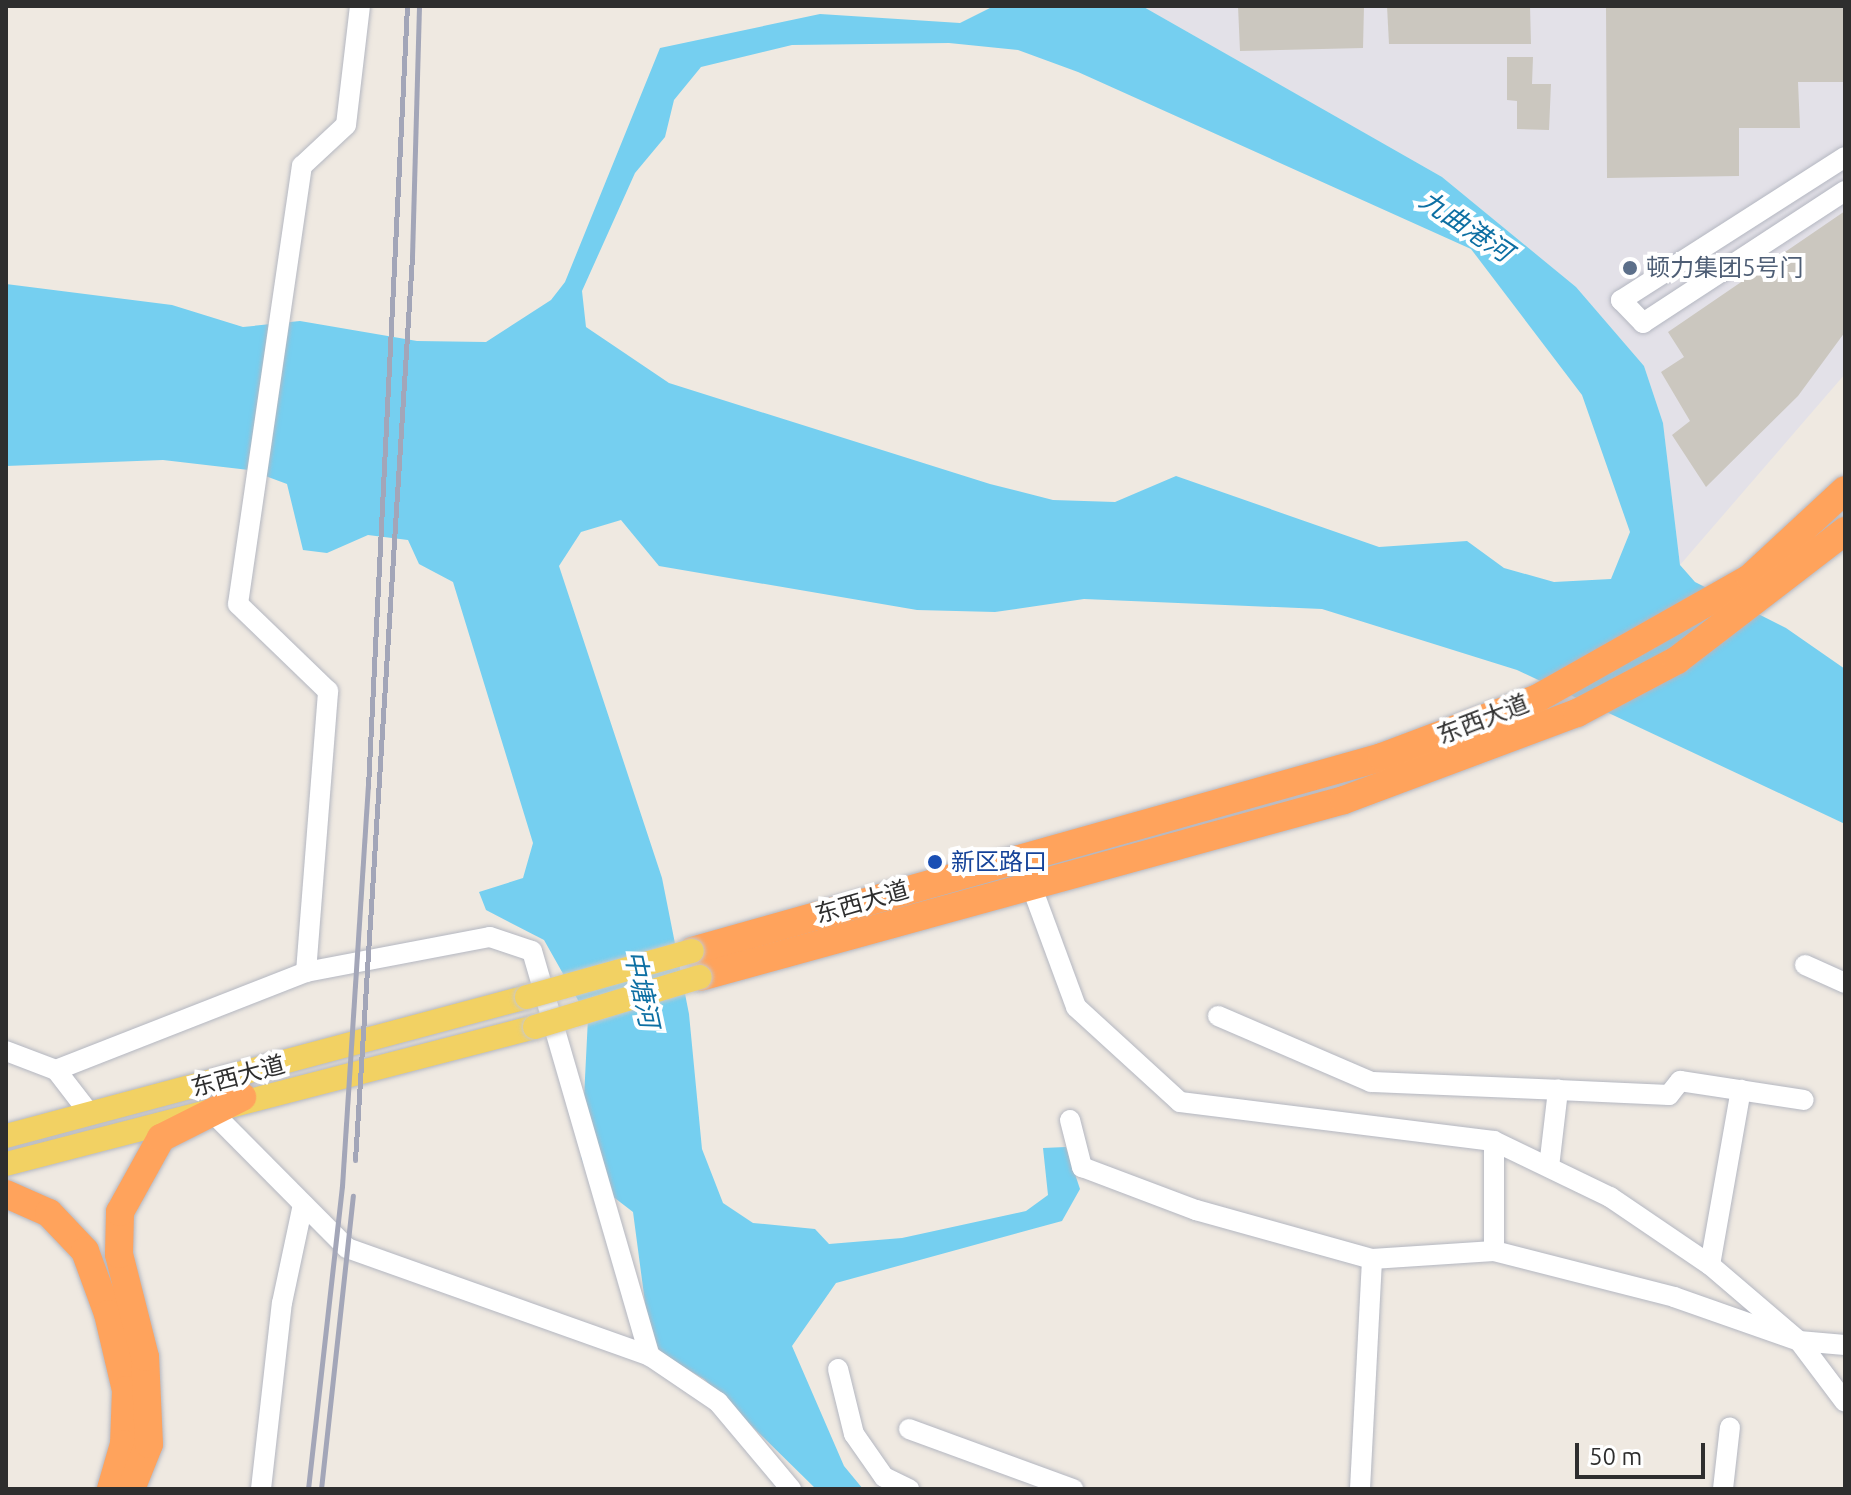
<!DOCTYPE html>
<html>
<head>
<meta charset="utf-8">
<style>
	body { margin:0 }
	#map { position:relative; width:1851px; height:1495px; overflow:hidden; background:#efe9e1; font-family:Ubuntu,"Noto Sans SC",sans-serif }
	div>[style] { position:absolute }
	.industrial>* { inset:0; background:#e3e1e8 }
	.water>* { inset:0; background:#75cff0 }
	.building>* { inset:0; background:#cbc7bf }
	.roads { filter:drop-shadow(0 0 2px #b4b7c1) drop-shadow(0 0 2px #b4b7c1) }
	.minor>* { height:20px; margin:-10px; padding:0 10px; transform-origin:10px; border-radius:10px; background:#fff }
	.major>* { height:24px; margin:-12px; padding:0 12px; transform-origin:12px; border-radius:12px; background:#f2d163 }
	.highway>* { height:28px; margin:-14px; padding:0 14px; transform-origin:14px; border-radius:14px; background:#ffa35c }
	.rail>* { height:5px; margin:-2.5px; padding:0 2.5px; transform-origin:2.5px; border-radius:2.5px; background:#a3a6b8 }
	.bridges { filter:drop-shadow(0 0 2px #c9c9c9) drop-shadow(0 0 2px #c9c9c9) }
	.major-bridge>* { height:24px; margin:-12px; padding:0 12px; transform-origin:12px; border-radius:12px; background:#f2d163 }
	.dots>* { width:22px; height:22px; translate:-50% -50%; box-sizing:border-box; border:4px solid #fff; border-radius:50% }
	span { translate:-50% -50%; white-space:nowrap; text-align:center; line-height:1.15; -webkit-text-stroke:8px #fff; paint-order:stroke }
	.service-label { font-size:24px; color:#4e5e75 }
	.left { translate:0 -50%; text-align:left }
	.street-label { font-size:24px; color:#2e2e2e }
	.transit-label { font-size:24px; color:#164399 }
	.water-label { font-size:26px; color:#0d6fa3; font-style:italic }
	.frame { position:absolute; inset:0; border:8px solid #2e2e2e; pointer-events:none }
	.scale { position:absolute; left:1575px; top:1443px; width:130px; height:36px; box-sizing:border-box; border:4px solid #2e2e2e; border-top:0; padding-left:10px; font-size:24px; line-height:28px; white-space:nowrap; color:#2e2e2e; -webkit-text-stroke:6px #fff; paint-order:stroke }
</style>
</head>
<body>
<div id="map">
	<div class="industrial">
		<div style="clip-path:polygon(1142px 6px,1845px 6px,1845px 374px,1680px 565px,1663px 423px,1644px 366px,1576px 287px,1442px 177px)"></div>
	</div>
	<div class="water">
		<div style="clip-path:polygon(evenodd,994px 6px,1142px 6px,1442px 177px,1576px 287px,1644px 366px,1663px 423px,1680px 565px,1695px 582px,1786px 628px,1845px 669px,1845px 824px,1517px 670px,1322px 609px,1084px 599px,995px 612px,917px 610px,659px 566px,621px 520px,581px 532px,559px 566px,662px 878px,689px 1014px,702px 1149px,723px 1203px,753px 1223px,815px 1229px,829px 1244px,902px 1238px,1026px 1211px,1048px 1195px,1043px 1148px,1066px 1147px,1080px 1189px,1062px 1221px,836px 1283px,792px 1346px,844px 1466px,863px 1489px,816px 1489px,704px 1379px,651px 1348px,633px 1212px,590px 1179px,581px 1158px,588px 1018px,544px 940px,486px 910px,479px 892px,523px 878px,533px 843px,453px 582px,419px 564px,408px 540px,368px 535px,327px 553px,303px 550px,287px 484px,249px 470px,163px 460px,6px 466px,6px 284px,172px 305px,243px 327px,300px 321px,417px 341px,486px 342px,551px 300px,565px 282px,660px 48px,820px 14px,960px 23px,994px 6px,949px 43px,1018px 50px,1078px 72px,1471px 249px,1582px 395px,1630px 532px,1611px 579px,1554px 582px,1504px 568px,1467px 541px,1379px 547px,1176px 476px,1115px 502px,1053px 500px,990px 484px,669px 383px,586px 327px,582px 291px,635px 173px,665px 137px,674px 100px,701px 67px,792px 45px,949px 43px)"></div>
	</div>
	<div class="building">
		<div style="clip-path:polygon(1238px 6px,1364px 6px,1363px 48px,1240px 51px)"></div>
		<div style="clip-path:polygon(1387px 6px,1530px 6px,1531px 44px,1389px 44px)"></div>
		<div style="clip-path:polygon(1606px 6px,1845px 6px,1845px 82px,1798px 82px,1800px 128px,1739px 128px,1739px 176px,1607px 178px)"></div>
		<div style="clip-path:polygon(1507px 57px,1533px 57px,1532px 84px,1551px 84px,1549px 130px,1517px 129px,1517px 101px,1507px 100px)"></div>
		<div style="clip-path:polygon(1845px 211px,1845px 332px,1798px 396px,1706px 487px,1672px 435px,1690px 421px,1661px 372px,1684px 357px,1668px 332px)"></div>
	</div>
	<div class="roads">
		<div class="minor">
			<div style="left:1845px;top:157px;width:266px;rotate:147.4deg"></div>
			<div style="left:1621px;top:300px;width:32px;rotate:46deg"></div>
			<div style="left:1643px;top:323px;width:241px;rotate:-33.2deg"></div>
			<div style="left:1021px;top:858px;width:159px;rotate:69.7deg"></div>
			<div style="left:1076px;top:1007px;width:141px;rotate:42.4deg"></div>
			<div style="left:1180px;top:1102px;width:316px;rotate:7.1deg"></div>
			<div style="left:1494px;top:1141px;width:129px;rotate:25.8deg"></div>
			<div style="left:1610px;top:1197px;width:121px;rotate:34.2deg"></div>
			<div style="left:1710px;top:1265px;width:117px;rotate:40.5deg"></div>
			<div style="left:1799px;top:1341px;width:76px;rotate:53deg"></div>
			<div style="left:1805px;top:965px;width:44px;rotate:24.2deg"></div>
			<div style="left:306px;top:972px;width:282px;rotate:-85.5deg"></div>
			<div style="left:328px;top:691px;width:125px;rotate:-136deg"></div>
			<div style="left:238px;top:604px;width:443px;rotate:-81.7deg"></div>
			<div style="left:302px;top:166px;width:60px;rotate:-43deg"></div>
			<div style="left:346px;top:125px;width:120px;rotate:-83.3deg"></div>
			<div style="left:1218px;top:1016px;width:167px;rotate:23.3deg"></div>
			<div style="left:1371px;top:1082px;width:187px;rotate:2.4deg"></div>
			<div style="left:6px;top:1051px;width:53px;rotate:20.8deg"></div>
			<div style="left:56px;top:1070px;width:56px;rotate:52.3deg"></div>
			<div style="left:56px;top:1070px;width:269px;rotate:-21.4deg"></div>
			<div style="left:306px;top:972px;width:187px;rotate:-10.8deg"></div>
			<div style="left:490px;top:937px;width:44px;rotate:18.4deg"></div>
			<div style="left:532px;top:951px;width:422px;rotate:73.8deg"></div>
			<div style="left:212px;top:1112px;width:192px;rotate:45.2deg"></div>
			<div style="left:347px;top:1248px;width:322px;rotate:19.6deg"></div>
			<div style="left:650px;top:1356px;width:82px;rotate:34.1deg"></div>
			<div style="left:718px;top:1402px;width:114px;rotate:50deg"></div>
			<div style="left:1070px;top:1120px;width:49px;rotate:75.7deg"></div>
			<div style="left:1082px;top:1167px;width:122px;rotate:20.7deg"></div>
			<div style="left:1196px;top:1210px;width:183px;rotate:15.6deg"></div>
			<div style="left:1372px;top:1259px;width:122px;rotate:-3.8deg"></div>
			<div style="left:1494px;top:1251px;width:186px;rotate:14.3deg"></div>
			<div style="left:1674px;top:1297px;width:133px;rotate:19.4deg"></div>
			<div style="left:1799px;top:1341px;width:46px;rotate:5deg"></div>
			<div style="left:1549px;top:1167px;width:78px;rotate:-83.3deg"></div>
			<div style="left:1558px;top:1090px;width:111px;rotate:2.6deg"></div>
			<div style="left:1669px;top:1095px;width:18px;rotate:-52deg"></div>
			<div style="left:1680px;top:1081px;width:125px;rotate:8.7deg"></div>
			<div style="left:1494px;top:1251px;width:110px;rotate:-90deg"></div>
			<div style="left:1710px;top:1265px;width:178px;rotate:-80deg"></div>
			<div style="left:838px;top:1369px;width:67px;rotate:76.2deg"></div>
			<div style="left:854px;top:1434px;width:52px;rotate:55.1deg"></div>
			<div style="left:884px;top:1477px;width:28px;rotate:26deg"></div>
			<div style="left:909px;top:1429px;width:175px;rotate:20.1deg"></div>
			<div style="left:261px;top:1489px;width:187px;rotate:-83.6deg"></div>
			<div style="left:282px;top:1303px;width:101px;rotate:-78deg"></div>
			<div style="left:1360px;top:1489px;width:230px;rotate:-87deg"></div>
			<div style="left:1723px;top:1489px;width:62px;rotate:-83.6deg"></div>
		</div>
		<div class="major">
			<div style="left:6px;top:1136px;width:539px;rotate:-14.94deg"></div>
			<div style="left:6px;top:1164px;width:546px;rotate:-14.52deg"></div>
		</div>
		<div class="highway">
			<div style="left:692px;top:951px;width:717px;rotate:-15.7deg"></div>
			<div style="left:1382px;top:757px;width:167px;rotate:-20.7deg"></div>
			<div style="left:1538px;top:698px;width:244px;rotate:-29.5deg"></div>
			<div style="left:1750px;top:578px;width:129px;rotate:-42.8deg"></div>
			<div style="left:700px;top:977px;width:668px;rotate:-15.37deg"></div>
			<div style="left:1344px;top:800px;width:249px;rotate:-20.5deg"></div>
			<div style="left:1577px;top:713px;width:113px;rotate:-27.9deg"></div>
			<div style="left:1677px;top:660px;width:212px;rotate:-37.5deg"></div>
			<div style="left:6px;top:1194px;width:47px;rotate:23.8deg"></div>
			<div style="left:49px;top:1213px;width:52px;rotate:46.5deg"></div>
			<div style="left:85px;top:1251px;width:67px;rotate:69.9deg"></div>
			<div style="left:108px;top:1314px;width:78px;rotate:76.7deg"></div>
			<div style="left:126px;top:1390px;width:54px;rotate:92.1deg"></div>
			<div style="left:124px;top:1444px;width:47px;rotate:106.1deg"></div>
			<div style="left:131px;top:1489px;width:48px;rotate:-68.2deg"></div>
			<div style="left:149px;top:1444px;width:87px;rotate:-92.6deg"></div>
			<div style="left:145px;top:1357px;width:106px;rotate:-104.2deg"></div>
			<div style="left:119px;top:1254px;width:42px;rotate:-88.6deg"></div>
			<div style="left:120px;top:1212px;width:85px;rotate:-61deg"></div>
			<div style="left:161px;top:1138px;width:91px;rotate:-26.8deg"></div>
		</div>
	</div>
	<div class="rail">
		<div style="left:355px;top:1160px;width:905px;rotate:-86.39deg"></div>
		<div style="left:412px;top:257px;width:251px;rotate:-88.4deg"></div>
		<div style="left:308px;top:1489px;width:305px;rotate:-83.6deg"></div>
		<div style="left:342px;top:1186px;width:400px;rotate:-86.3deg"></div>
		<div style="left:368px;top:787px;width:782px;rotate:-87.14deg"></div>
		<div style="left:321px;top:1489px;width:295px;rotate:-83.8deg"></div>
	</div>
	<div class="bridges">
		<div class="major-bridge">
			<div style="left:527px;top:997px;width:171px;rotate:-15.6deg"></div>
			<div style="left:535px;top:1027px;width:172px;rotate:-16.9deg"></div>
		</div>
	</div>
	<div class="dots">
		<div style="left:1630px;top:268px;background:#5c6f8a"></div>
		<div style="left:935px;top:862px;background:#1a4fb4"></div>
	</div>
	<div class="service-label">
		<span class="left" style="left:1646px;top:268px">顿力集团5号门</span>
	</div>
	<div class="street-label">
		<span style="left:1483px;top:719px;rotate:-21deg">东西大道</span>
		<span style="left:862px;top:902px;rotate:-16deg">东西大道</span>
		<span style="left:238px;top:1076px;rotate:-15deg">东西大道</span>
	</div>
	<div class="transit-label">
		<span class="left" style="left:951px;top:862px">新区路口</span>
	</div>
	<div class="water-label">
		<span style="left:1466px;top:226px;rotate:34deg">九曲港河</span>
		<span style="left:642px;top:989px;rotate:78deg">中塘河</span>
	</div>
	<div class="frame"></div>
	<div class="scale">50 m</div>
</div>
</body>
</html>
